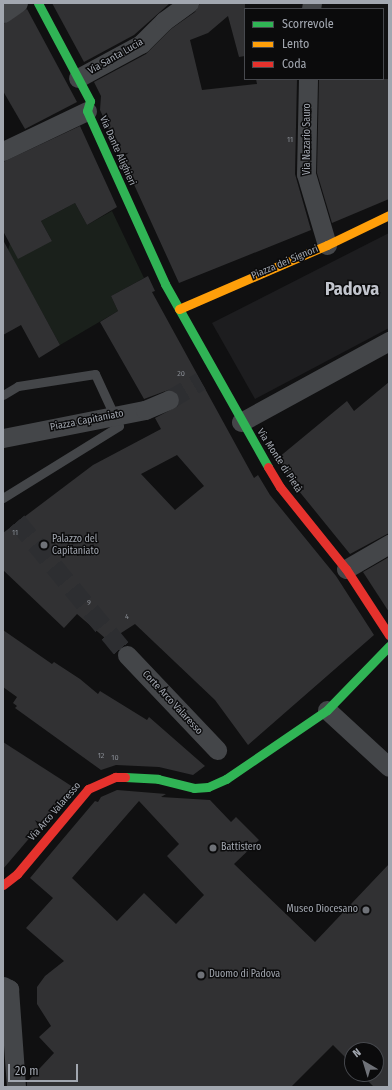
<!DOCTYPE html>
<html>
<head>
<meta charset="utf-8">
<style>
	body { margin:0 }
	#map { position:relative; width:392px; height:1090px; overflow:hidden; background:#101011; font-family:"Fira Sans Condensed",sans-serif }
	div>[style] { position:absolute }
	.built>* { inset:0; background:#1d1d1f }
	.green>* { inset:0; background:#1a201b }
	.building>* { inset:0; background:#313133 }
	.street-tunnel>* { height:19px; margin-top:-9.5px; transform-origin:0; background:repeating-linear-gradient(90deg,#2d2e31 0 19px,transparent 0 29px) }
	.lane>* { height:9px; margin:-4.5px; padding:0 4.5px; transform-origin:4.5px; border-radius:4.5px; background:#444649 }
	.street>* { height:19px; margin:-9.5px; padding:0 9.5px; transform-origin:9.5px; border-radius:9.5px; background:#444649 }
	.fast>* { height:9px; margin:-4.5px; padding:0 4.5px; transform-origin:4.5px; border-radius:4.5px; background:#30b455 }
	.slow>* { height:9px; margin:-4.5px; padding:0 4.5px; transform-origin:4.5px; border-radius:4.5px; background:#ff9f0a }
	.jam>* { height:9px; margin:-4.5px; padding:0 4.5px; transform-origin:4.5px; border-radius:4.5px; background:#e5322d }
	.dots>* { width:11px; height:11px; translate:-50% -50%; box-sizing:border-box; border:2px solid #0b0b0c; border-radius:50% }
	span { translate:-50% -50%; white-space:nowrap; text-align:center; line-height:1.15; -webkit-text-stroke:3px #0b0b0c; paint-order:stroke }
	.number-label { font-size:8px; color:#868a91 }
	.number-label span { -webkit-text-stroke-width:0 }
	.street-label { font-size:10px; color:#a2a7b0 }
	.poi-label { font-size:10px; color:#a2a7b0 }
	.left { translate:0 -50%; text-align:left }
	.right { translate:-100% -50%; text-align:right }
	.town-label { font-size:18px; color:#c2c5cd; font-weight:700 }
	.frame { position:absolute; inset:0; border:4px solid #a2a7b0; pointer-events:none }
	.legend { position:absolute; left:244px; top:8px; width:140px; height:72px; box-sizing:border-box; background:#0b0b0c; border:1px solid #47494e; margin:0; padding:5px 7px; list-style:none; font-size:12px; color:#a2a7b0 }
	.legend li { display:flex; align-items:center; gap:8px; height:20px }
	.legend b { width:20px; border:1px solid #47494e }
	.north { position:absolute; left:344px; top:1042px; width:40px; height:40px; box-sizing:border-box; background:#0b0b0c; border:1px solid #47494e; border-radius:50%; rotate:322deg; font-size:11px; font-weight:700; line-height:16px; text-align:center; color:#a2a7b0 }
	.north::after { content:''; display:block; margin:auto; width:14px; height:18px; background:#6f7278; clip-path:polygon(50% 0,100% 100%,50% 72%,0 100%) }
	.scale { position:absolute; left:8px; top:1064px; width:70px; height:18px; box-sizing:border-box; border:2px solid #a2a7b0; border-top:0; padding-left:5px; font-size:12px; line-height:14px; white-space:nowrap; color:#a2a7b0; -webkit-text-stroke:3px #0b0b0c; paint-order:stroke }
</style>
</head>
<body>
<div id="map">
	<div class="built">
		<div style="clip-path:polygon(389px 233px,389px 328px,255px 399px,212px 323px)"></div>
	</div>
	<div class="green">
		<div style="clip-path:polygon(75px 203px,87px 225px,112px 211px,144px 278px,111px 296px,118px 311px,60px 345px,8px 250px,10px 243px,16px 240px,52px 241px,41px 221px)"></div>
	</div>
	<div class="building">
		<div style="clip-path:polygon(52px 3px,170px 3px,134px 35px,84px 62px)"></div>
		<div style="clip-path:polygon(200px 3px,245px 3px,245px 56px,239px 57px,228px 16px,208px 33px,190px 40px,202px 90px,257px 84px,256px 79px,297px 79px,295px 174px,311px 230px,179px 283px,100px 110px,101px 96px,94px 82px,146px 54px,171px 29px,195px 12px)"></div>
		<div style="clip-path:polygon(27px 9px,77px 102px,25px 129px,3px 91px,3px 24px)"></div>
		<div style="clip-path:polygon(319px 79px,389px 79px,389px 199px,332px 223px,317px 173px)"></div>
		<div style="clip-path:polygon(80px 126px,117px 207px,87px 225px,75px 203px,41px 221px,52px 241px,18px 259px,3px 231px,3px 162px)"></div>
		<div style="clip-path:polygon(3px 240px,60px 345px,39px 358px,21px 325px,3px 335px)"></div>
		<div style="clip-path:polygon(evenodd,148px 276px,155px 291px,152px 292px,254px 478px,258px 475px,270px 495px,336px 576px,374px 635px,248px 745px,215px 700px,135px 624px,121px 633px,112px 644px,77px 614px,64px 628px,3px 570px,3px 533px,93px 465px,161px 429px,155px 418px,178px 406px,179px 395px,171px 389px,144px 399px,100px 322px,118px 311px,111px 296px,148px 276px,177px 455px,204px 486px,175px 510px,141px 474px,177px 455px)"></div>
		<div style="clip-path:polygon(389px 382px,389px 533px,350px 554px,290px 480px,278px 458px,347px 401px,354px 411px)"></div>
		<div style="clip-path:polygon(389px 557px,389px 612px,363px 572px)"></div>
		<div style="clip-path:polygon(3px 630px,52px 664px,54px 662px,80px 679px,98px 694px,100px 691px,147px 720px,149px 717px,205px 766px,193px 775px,159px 767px,116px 765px,101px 770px,15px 708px,17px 706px,13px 703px,17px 697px,3px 687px)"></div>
		<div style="clip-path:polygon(3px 742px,73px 787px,3px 869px)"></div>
		<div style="clip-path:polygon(evenodd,117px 790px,166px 794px,161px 797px,210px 800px,231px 822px,236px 817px,259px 840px,234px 864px,315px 942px,389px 864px,389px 1087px,374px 1087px,361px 1074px,376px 1074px,376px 1050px,352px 1050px,352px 1064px,333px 1045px,291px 1087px,27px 1087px,27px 1082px,54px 1053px,39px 1037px,51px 1026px,37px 1004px,37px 987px,45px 976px,64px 961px,26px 928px,53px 898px,30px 878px,95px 801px,98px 802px,101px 797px,117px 790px,139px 801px,179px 844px,167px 856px,204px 895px,176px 924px,144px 893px,117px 921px,72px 878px,139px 801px)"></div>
	</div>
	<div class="street-tunnel">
		<div style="left:169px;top:400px;width:37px;rotate:-31deg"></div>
		<div style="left:17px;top:521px;width:173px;rotate:50.6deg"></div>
	</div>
	<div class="lane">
		<div style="left:3px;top:395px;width:17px;rotate:-31deg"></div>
		<div style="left:18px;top:386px;width:78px;rotate:-8.9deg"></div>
		<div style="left:95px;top:374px;width:57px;rotate:65.2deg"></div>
		<div style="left:119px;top:426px;width:137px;rotate:148.2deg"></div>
	</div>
	<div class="street">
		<div style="left:311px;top:9px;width:6px;rotate:-81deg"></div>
		<div style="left:3px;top:13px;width:18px;rotate:-34deg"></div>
		<div style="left:78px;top:78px;width:72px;rotate:-28.4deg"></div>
		<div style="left:141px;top:44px;width:33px;rotate:-45deg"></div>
		<div style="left:164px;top:21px;width:31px;rotate:-36deg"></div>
		<div style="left:308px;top:79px;width:95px;rotate:91.2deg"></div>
		<div style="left:306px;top:174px;width:74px;rotate:73.5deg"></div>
		<div style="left:3px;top:151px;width:93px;rotate:-25.5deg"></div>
		<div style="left:241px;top:422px;width:169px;rotate:-28.7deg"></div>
		<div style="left:3px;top:438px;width:145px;rotate:-11.2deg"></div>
		<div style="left:145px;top:410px;width:26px;rotate:-23deg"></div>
		<div style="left:346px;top:569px;width:50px;rotate:-30.2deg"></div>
		<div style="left:127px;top:655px;width:131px;rotate:46.5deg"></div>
		<div style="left:327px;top:710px;width:84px;rotate:42.6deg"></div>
		<div style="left:3px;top:986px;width:7px;rotate:27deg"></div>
		<div style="left:9px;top:989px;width:98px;rotate:85.9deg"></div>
	</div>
	<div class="fast">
		<div style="left:38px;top:3px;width:111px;rotate:62deg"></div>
		<div style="left:90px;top:101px;width:10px;rotate:107deg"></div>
		<div style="left:87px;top:111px;width:190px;rotate:65.7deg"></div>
		<div style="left:165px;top:284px;width:210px;rotate:60.6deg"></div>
		<div style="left:125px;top:777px;width:33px;rotate:3deg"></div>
		<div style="left:158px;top:779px;width:37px;rotate:14deg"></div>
		<div style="left:194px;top:788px;width:14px;rotate:-4deg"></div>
		<div style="left:208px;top:787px;width:20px;rotate:-24deg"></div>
		<div style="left:226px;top:779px;width:122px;rotate:-34.3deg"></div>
		<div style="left:327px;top:710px;width:89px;rotate:-45.9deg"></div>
	</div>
	<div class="slow">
		<div style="left:179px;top:309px;width:161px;rotate:-23.4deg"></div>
		<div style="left:327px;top:245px;width:69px;rotate:-25.8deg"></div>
	</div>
	<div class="jam">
		<div style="left:268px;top:467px;width:23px;rotate:59deg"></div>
		<div style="left:280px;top:487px;width:105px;rotate:51.2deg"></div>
		<div style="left:346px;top:569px;width:79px;rotate:56.9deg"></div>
		<div style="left:3px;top:885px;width:18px;rotate:-38deg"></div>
		<div style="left:17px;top:874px;width:111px;rotate:-50.1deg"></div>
		<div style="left:88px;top:789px;width:30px;rotate:-24deg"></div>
		<div style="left:115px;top:777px;width:10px"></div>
	</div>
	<div class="dots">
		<div style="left:44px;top:545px;background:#6f7278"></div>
		<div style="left:213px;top:848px;background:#6f7278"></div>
		<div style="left:366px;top:910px;background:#6f7278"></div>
		<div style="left:201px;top:975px;background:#6f7278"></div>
	</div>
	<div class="number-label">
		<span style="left:290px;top:140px">11</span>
		<span style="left:181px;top:374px">20</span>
		<span style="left:15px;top:533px">11</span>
		<span style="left:89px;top:603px">9</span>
		<span style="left:127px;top:617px">4</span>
		<span style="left:101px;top:756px">12</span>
		<span style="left:115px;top:758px">10</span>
	</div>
	<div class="street-label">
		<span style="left:116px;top:57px;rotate:-30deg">Via Santa Lucia</span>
		<span style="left:308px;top:139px;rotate:-90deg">Via Nazario Sauro</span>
		<span style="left:117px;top:151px;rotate:66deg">Via Dante Alighieri</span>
		<span style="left:285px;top:263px;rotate:-23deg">Piazza dei Signori</span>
		<span style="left:87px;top:421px;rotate:-11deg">Piazza Capitaniato</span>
		<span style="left:279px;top:461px;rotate:57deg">Via Monte di Pietà</span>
		<span style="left:172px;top:703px;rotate:47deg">Corte Arco Valaresso</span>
		<span style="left:55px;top:812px;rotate:-49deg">Via Arco Valaresso</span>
	</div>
	<div class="poi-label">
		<span class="left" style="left:52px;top:545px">Palazzo del<br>Capitaniato</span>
		<span class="left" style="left:221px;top:848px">Battistero</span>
		<span class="right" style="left:358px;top:910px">Museo Diocesano</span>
		<span class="left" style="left:209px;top:975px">Duomo di Padova</span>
	</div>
	<div class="town-label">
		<span style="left:352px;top:289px">Padova</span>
	</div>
	<div class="frame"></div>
	<ul class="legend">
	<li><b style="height:5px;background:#30b455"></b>Scorrevole</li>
	<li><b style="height:5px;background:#ff9f0a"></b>Lento</li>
	<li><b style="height:5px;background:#e5322d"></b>Coda</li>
	</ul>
	<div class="north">N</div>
	<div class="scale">20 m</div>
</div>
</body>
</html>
